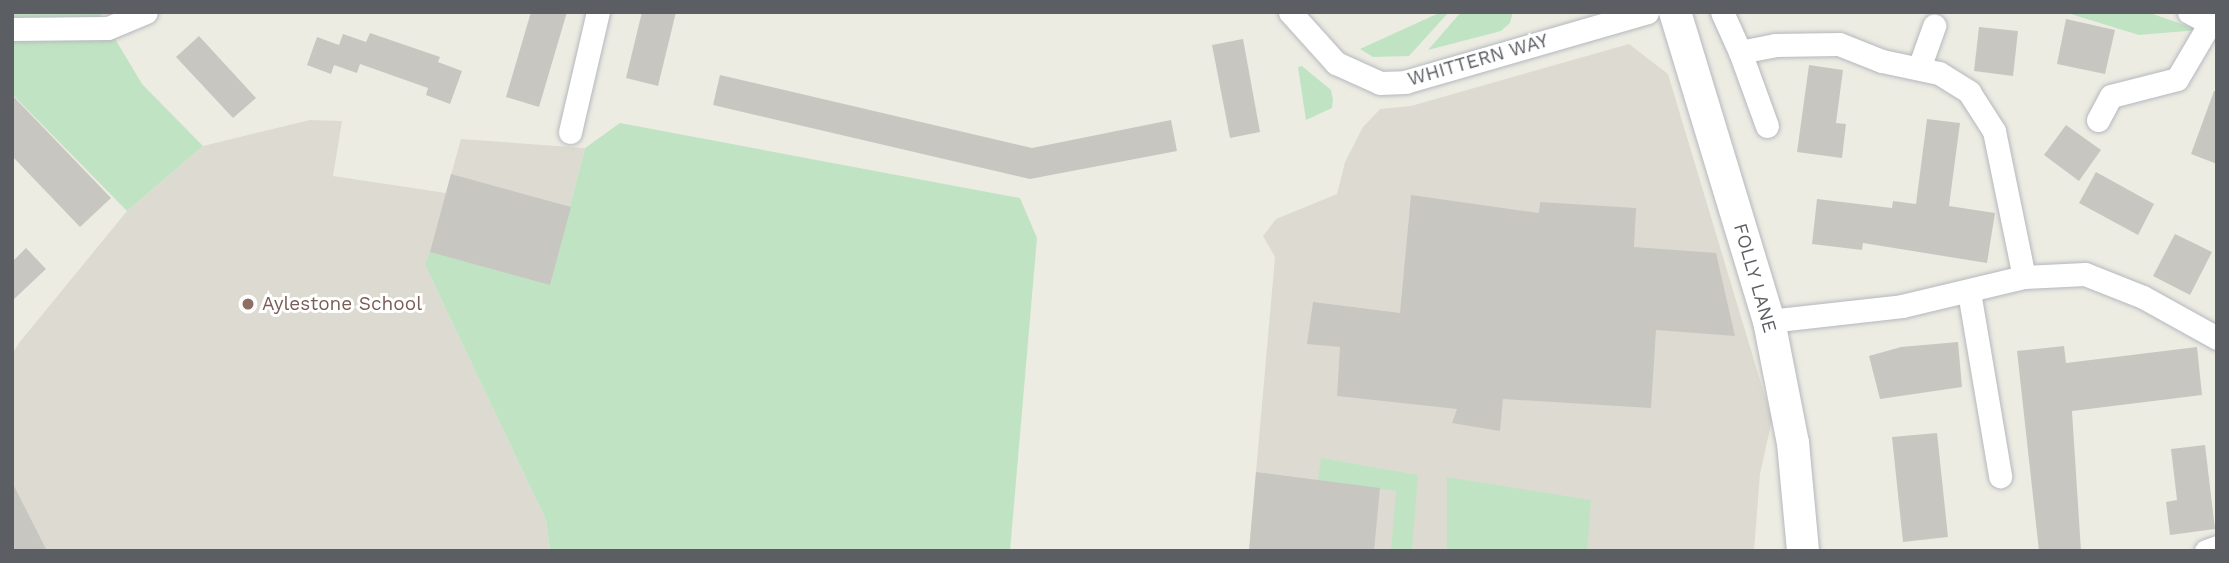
<!DOCTYPE html>
<html>
<head>
<meta charset="utf-8">
<style>
	body { margin:0 }
	#map { position:relative; width:2229px; height:563px; overflow:hidden; background:#edece3; font-family:"Work Sans",sans-serif }
	div>[style] { position:absolute }
	.education>* { inset:0; background:#dddbd1 }
	.green>* { inset:0; background:#c0e4c3 }
	.building>* { inset:0; background:#c8c6c0 }
	.roads { filter:drop-shadow(0 0 2px #b5b8bd) drop-shadow(0 0 2px #b5b8bd) }
	.street>* { height:23px; margin:-11.5px; padding:0 11.5px; transform-origin:11.5px; border-radius:11.5px; background:#fff }
	.secondary>* { height:32px; margin:-16px; padding:0 16px; transform-origin:16px; border-radius:16px; background:#fff }
	.dots>* { width:19px; height:19px; translate:-50% -50%; box-sizing:border-box; border:4px solid #fff; border-radius:50% }
	span { translate:-50% -50%; white-space:nowrap; text-align:center; line-height:1.15; -webkit-text-stroke:6px #fff; paint-order:stroke }
	.street-label { font-size:19px; color:#5b5e63 }
	.education-label { font-size:19px; color:#785e54 }
	.left { translate:0 -50%; text-align:left }
	.frame { position:absolute; inset:0; border:14px solid #5b5e63; pointer-events:none }
</style>
</head>
<body>
<div id="map">
	<div class="education">
		<div style="clip-path:polygon(1629px 44px,1668px 74px,1772px 420px,1760px 474px,1754px 551px,1249px 551px,1275px 257px,1263px 236px,1276px 219px,1337px 194px,1345px 162px,1363px 127px,1380px 109px,1411px 106px)"></div>
		<div style="clip-path:polygon(310px 120px,342px 121px,333px 176px,446px 193px,461px 139px,585px 148px,550px 285px,425px 265px,546px 520px,550px 551px,12px 551px,12px 354px,19px 343px,127px 211px,203px 146px)"></div>
	</div>
	<div class="green">
		<div style="clip-path:polygon(12px 12px,99px 12px,142px 84px,203px 146px,127px 211px,12px 94px)"></div>
		<div style="clip-path:polygon(1441px 12px,1449px 12px,1409px 56px,1373px 57px,1360px 49px)"></div>
		<div style="clip-path:polygon(1461px 12px,1513px 12px,1510px 23px,1501px 31px,1428px 50px)"></div>
		<div style="clip-path:polygon(2064px 12px,2147px 12px,2199px 30px,2139px 35px)"></div>
		<div style="clip-path:polygon(1302px 66px,1331px 90px,1333px 100px,1332px 108px,1306px 120px,1298px 67px)"></div>
		<div style="clip-path:polygon(620px 123px,1020px 198px,1037px 238px,1010px 551px,550px 551px,546px 520px,425px 265px,430px 252px,550px 284px,585px 148px)"></div>
		<div style="clip-path:polygon(1321px 458px,1418px 475px,1412px 551px,1391px 551px,1396px 491px,1318px 480px)"></div>
		<div style="clip-path:polygon(1447px 477px,1591px 500px,1587px 551px,1447px 551px)"></div>
	</div>
	<div class="building">
		<div style="clip-path:polygon(531px 12px,567px 12px,539px 107px,506px 97px)"></div>
		<div style="clip-path:polygon(642px 12px,676px 12px,658px 86px,626px 78px)"></div>
		<div style="clip-path:polygon(2066px 19px,2115px 30px,2105px 74px,2057px 64px)"></div>
		<div style="clip-path:polygon(1979px 27px,2018px 31px,2013px 76px,1974px 71px)"></div>
		<div style="clip-path:polygon(370px 33px,440px 57px,438px 62px,462px 71px,450px 104px,426px 95px,428px 88px,360px 64px,357px 73px,334px 65px,331px 74px,307px 65px,317px 37px,339px 45px,343px 34px,366px 42px)"></div>
		<div style="clip-path:polygon(199px 36px,256px 98px,233px 118px,176px 57px)"></div>
		<div style="clip-path:polygon(1243px 39px,1260px 132px,1230px 138px,1212px 45px)"></div>
		<div style="clip-path:polygon(1809px 65px,1843px 70px,1836px 123px,1846px 124px,1842px 158px,1797px 152px)"></div>
		<div style="clip-path:polygon(720px 75px,1032px 148px,1171px 120px,1177px 151px,1030px 179px,713px 105px)"></div>
		<div style="clip-path:polygon(2214px 91px,2217px 92px,2217px 164px,2191px 154px)"></div>
		<div style="clip-path:polygon(12px 95px,111px 198px,80px 227px,12px 156px)"></div>
		<div style="clip-path:polygon(1927px 119px,1960px 123px,1949px 206px,1995px 213px,1987px 263px,1863px 243px,1862px 250px,1812px 244px,1817px 199px,1892px 208px,1893px 201px,1916px 204px)"></div>
		<div style="clip-path:polygon(2066px 125px,2101px 150px,2079px 181px,2044px 155px)"></div>
		<div style="clip-path:polygon(2096px 172px,2154px 204px,2138px 235px,2079px 203px)"></div>
		<div style="clip-path:polygon(451px 174px,571px 207px,550px 285px,430px 252px)"></div>
		<div style="clip-path:polygon(1411px 195px,1539px 213px,1540px 202px,1636px 208px,1634px 247px,1716px 253px,1735px 336px,1656px 330px,1651px 408px,1503px 399px,1500px 431px,1452px 423px,1457px 409px,1337px 396px,1340px 347px,1307px 344px,1313px 302px,1400px 313px)"></div>
		<div style="clip-path:polygon(2175px 234px,2212px 252px,2190px 295px,2153px 276px)"></div>
		<div style="clip-path:polygon(26px 248px,46px 269px,12px 301px,12px 262px)"></div>
		<div style="clip-path:polygon(1958px 342px,1962px 387px,1880px 399px,1869px 356px,1901px 347px)"></div>
		<div style="clip-path:polygon(2064px 346px,2066px 363px,2197px 347px,2202px 395px,2072px 411px,2081px 551px,2039px 551px,2017px 351px)"></div>
		<div style="clip-path:polygon(1937px 433px,1948px 537px,1903px 542px,1892px 437px)"></div>
		<div style="clip-path:polygon(2205px 445px,2215px 529px,2170px 535px,2166px 502px,2177px 500px,2171px 449px)"></div>
		<div style="clip-path:polygon(1256px 472px,1380px 488px,1374px 551px,1249px 551px)"></div>
		<div style="clip-path:polygon(12px 482px,47px 551px,12px 551px)"></div>
	</div>
	<div class="roads">
		<div class="street">
			<div style="left:1290px;top:12px;width:69px;rotate:48deg"></div>
			<div style="left:1336px;top:63px;width:48px;rotate:24.4deg"></div>
			<div style="left:1380px;top:83px;width:25px;rotate:-2deg"></div>
			<div style="left:1405px;top:82px;width:252px;rotate:-16.1deg"></div>
			<div style="left:1722px;top:12px;width:44px;rotate:65.8deg"></div>
			<div style="left:2189px;top:12px;width:32px;rotate:28deg"></div>
			<div style="left:12px;top:29px;width:96px;rotate:-0.6deg"></div>
			<div style="left:108px;top:28px;width:41px;rotate:-22.8deg"></div>
			<div style="left:1919px;top:68px;width:45px;rotate:-70.3deg"></div>
			<div style="left:2098px;top:120px;width:27px;rotate:-62deg"></div>
			<div style="left:2111px;top:96px;width:68px;rotate:-14.4deg"></div>
			<div style="left:2177px;top:79px;width:65px;rotate:-59.5deg"></div>
			<div style="left:1767px;top:126px;width:79px;rotate:-110deg"></div>
			<div style="left:1740px;top:52px;width:36px;rotate:-11deg"></div>
			<div style="left:1775px;top:45px;width:64px;rotate:-0.9deg"></div>
			<div style="left:1839px;top:44px;width:46px;rotate:21.6deg"></div>
			<div style="left:1882px;top:61px;width:58px;rotate:11.9deg"></div>
			<div style="left:1939px;top:73px;width:36px;rotate:32deg"></div>
			<div style="left:1969px;top:92px;width:46px;rotate:57.3deg"></div>
			<div style="left:1994px;top:131px;width:149px;rotate:78.4deg"></div>
			<div style="left:570px;top:132px;width:123px;rotate:-76.9deg"></div>
			<div style="left:1969px;top:292px;width:187px;rotate:80.4deg"></div>
			<div style="left:1769px;top:321px;width:134px;rotate:-6.4deg"></div>
			<div style="left:1902px;top:306px;width:125px;rotate:-13.4deg"></div>
			<div style="left:2024px;top:277px;width:61px;rotate:-2.8deg"></div>
			<div style="left:2085px;top:274px;width:62px;rotate:21.6deg"></div>
			<div style="left:2143px;top:297px;width:85px;rotate:29deg"></div>
			<div style="left:2206px;top:551px;width:12px;rotate:-20deg"></div>
		</div>
		<div class="secondary">
			<div style="left:1675px;top:12px;width:323px;rotate:73.1deg"></div>
			<div style="left:1769px;top:321px;width:124px;rotate:78.9deg"></div>
			<div style="left:1793px;top:443px;width:108px;rotate:84.7deg"></div>
		</div>
	</div>
	<div class="dots">
		<div style="left:248px;top:304px;background:#8d6e63"></div>
	</div>
	<div class="street-label">
		<span style="left:1478px;top:60px;rotate:-16deg">WHITTERN WAY</span>
		<span style="left:1755px;top:278px;rotate:74deg">FOLLY LANE</span>
	</div>
	<div class="education-label">
		<span class="left" style="left:262px;top:304px">Aylestone School</span>
	</div>
	<div class="frame"></div>
</div>
</body>
</html>
